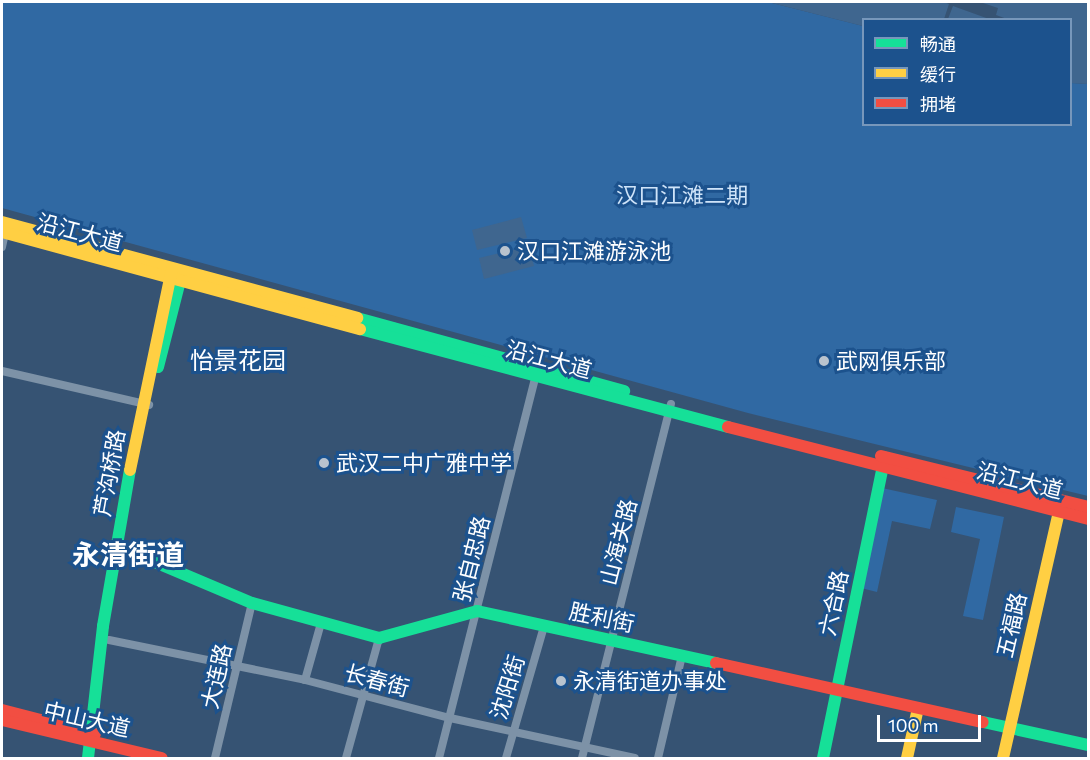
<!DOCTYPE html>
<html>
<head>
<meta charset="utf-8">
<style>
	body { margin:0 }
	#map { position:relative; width:1090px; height:760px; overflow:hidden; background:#365373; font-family:Commissioner,"Noto Sans SC",sans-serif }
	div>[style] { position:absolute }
	.green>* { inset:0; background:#3069a3 }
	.water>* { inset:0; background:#3f668f }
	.pier>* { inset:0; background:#365373 }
	.street>* { height:8px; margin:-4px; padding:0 4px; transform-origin:4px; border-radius:4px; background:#7d92a7 }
	.fast>* { height:12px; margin:-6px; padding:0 6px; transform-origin:6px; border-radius:6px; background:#16e098 }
	.slow>* { height:12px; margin:-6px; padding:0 6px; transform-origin:6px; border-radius:6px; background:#ffcf43 }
	.jam>* { height:12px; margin:-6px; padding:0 6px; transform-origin:6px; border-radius:6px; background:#f24e42 }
	.dots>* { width:16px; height:16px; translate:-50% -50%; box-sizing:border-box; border:3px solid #1c528d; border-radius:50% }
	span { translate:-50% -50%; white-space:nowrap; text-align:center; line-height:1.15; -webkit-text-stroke:6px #1c528d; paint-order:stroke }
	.park-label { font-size:22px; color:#cfe4f9 }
	.street-label { font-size:22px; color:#fff }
	.poi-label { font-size:22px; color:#fff }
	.left { translate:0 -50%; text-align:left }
	.neighbourhood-label { font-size:24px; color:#fff }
	.district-label { font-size:28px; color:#fff; font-weight:700 }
	.frame { position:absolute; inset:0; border:3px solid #fff; pointer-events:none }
	.legend { position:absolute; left:862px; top:18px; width:210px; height:108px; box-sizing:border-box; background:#1c528d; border:2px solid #7797bb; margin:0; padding:8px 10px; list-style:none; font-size:18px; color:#fff }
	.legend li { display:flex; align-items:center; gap:12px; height:30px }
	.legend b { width:30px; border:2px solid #7797bb }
	.scale { position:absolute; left:877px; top:715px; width:104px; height:27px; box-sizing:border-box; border:3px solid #fff; border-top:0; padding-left:8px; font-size:18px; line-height:21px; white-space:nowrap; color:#fff; -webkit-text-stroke:4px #1c528d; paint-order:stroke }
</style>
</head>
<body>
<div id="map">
	<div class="green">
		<div style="clip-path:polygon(2px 2px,768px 2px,863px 26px,864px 124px,1070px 124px,1071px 83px,1088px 84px,1088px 496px,748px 413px,2px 208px)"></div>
		<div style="clip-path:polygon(882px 488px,937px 500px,930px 529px,892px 521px,877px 592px,861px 588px)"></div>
		<div style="clip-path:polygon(956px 507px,1004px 517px,983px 620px,963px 616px,980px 539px,951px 532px)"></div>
	</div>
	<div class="water">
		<div style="clip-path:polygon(768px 2px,1088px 2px,1088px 84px,1071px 83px,1070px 20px,864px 20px,863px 26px)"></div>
		<div style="clip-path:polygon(521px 217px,527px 238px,477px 250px,472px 230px)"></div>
		<div style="clip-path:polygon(529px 246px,534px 266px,484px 279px,479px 258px)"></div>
	</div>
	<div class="pier">
		<div style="clip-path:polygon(944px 2px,980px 2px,998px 8px,996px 15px,1007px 19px,989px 19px,953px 6px,948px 19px,944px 19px,949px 4px)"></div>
	</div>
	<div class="street">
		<div style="left:2px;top:247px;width:14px;rotate:-78deg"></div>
		<div style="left:2px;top:371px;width:151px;rotate:13deg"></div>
		<div style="left:109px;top:640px;width:200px;rotate:11.5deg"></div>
		<div style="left:305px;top:680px;width:150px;rotate:14.7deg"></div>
		<div style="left:450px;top:718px;width:189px;rotate:12.2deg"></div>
		<div style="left:305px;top:680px;width:59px;rotate:-74.3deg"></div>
		<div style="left:215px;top:758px;width:159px;rotate:-76.6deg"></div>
		<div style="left:346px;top:758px;width:124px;rotate:-74.6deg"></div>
		<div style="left:439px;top:758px;width:395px;rotate:-75.8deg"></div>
		<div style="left:506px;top:758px;width:137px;rotate:-73.9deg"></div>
		<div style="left:582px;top:758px;width:365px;rotate:-75.9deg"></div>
		<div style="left:658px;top:758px;width:105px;rotate:-76.8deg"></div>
	</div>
	<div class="fast">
		<div style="left:357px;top:318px;width:277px;rotate:15.3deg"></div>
		<div style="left:360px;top:329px;width:381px;rotate:14.9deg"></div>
		<div style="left:158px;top:367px;width:97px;rotate:-75.7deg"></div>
		<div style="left:117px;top:546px;width:147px;rotate:22.9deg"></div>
		<div style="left:252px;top:603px;width:132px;rotate:15.4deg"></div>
		<div style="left:379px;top:638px;width:102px;rotate:-15.4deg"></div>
		<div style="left:477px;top:611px;width:245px;rotate:12.3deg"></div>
		<div style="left:983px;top:722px;width:107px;rotate:12.4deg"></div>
		<div style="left:88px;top:758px;width:133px;rotate:-83.5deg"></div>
		<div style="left:103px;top:626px;width:158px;rotate:-80.2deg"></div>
		<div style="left:823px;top:758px;width:307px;rotate:-78.4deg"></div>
	</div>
	<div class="slow">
		<div style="left:2px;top:222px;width:368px;rotate:15.1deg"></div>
		<div style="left:2px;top:232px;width:371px;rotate:15.2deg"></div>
		<div style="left:130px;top:470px;width:205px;rotate:-78.2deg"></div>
		<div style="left:907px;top:758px;width:51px;rotate:-77.6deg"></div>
		<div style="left:1003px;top:758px;width:262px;rotate:-77.2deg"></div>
	</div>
	<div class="jam">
		<div style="left:728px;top:427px;width:372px;rotate:14.3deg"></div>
		<div style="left:881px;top:456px;width:213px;rotate:13.8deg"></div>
		<div style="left:716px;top:663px;width:273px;rotate:12.5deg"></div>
		<div style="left:2px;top:710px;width:96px;rotate:14.5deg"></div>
		<div style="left:2px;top:720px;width:164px;rotate:13.4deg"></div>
	</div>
	<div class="dots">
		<div style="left:505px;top:251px;background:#b9c3ce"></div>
		<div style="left:824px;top:361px;background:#b9c3ce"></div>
		<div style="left:324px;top:463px;background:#b9c3ce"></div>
		<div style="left:561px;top:681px;background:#b9c3ce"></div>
	</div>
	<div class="park-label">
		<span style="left:682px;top:195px">汉口江滩二期</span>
	</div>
	<div class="street-label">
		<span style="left:80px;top:232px;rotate:15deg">沿江大道</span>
		<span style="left:549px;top:359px;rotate:15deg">沿江大道</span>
		<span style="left:109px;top:473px;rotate:-80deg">芦沟桥路</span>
		<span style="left:1020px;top:480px;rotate:14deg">沿江大道</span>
		<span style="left:618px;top:542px;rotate:-76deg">山海关路</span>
		<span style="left:471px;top:559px;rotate:-76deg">张自忠路</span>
		<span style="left:833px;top:603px;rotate:-78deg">六合路</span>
		<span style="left:602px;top:617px;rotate:12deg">胜利街</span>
		<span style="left:1011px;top:625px;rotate:-77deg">五福路</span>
		<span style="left:216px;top:676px;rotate:-77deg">大连路</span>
		<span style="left:377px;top:680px;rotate:15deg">长春街</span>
		<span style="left:507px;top:687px;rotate:-73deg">沈阳街</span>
		<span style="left:87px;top:719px;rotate:13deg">中山大道</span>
	</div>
	<div class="poi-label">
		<span class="left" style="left:517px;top:251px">汉口江滩游泳池</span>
		<span class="left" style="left:836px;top:361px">武网俱乐部</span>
		<span class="left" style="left:336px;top:463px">武汉二中广雅中学</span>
		<span class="left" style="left:573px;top:681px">永清街道办事处</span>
	</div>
	<div class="neighbourhood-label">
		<span style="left:238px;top:360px">怡景花园</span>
	</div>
	<div class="district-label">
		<span style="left:128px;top:554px">永清街道</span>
	</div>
	<div class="frame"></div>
	<ul class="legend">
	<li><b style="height:8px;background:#16e098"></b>畅通</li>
	<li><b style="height:8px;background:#ffcf43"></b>缓行</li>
	<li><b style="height:8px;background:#f24e42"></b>拥堵</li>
	</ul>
	<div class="scale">100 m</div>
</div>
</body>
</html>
